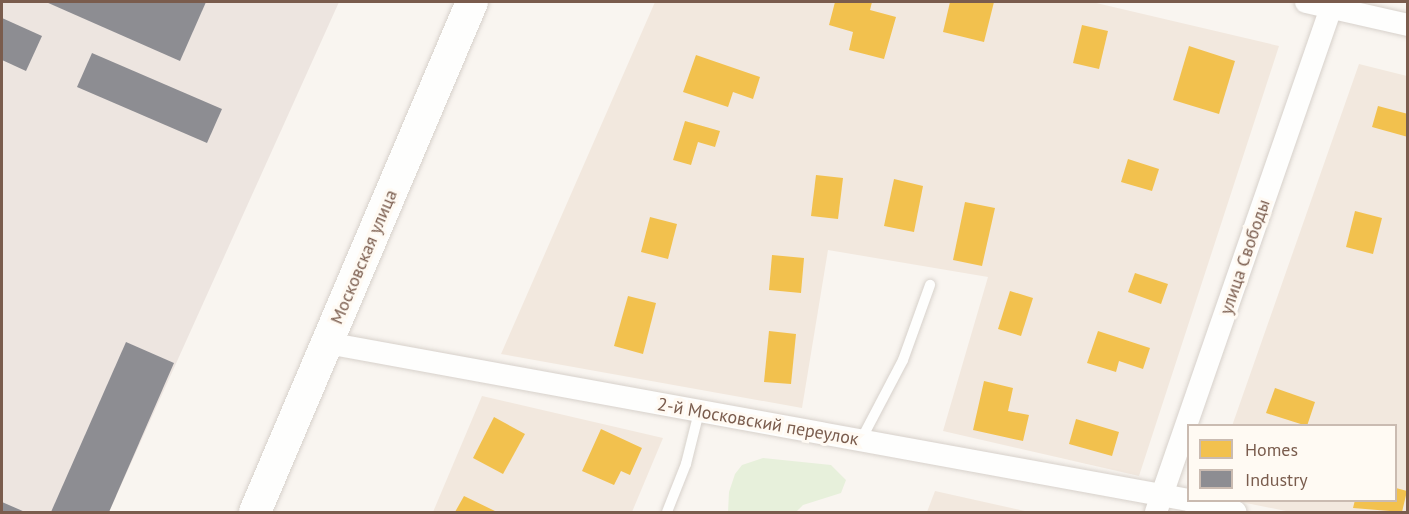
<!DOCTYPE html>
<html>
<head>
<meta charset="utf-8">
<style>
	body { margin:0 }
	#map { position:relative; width:1409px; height:514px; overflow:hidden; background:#f9f5f0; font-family:"PT Sans",sans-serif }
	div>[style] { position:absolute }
	.residential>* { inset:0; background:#f2e8de }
	.industrial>* { inset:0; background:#ede5e0 }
	.green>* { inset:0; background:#e7f0db }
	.homes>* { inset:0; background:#f2c14e }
	.industry>* { inset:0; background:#8d8d92 }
	.roads { filter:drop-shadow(0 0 2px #d7d1cb) drop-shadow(0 0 2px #d7d1cb) }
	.lane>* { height:10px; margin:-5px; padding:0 5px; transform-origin:5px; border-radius:5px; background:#fefefd }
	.street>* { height:22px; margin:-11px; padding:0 11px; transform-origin:11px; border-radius:11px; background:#fefefd }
	.secondary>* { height:32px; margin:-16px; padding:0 16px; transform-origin:16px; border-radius:16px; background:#fefefd }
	span { translate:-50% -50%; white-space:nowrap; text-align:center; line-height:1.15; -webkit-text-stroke:6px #fffaf3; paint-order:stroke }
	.street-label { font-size:18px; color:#7a5c4d }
	.frame { position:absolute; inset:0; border:3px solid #7a5c4d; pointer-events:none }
	.legend { position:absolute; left:1187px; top:424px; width:210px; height:78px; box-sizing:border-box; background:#fffaf3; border:2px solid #cabbb1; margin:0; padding:8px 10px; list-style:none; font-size:18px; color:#7a5c4d }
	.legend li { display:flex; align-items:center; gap:12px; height:30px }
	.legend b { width:30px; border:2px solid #cabbb1 }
</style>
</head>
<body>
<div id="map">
	<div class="residential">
		<div style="clip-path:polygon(655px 2px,1092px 2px,1279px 46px,1139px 476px,943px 431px,988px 277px,828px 250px,802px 408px,501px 354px)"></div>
		<div style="clip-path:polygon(1359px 64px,1407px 76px,1407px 512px,1291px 512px,1236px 501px,1396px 500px,1396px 426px,1232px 426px)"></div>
		<div style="clip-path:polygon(482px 396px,663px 438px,632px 512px,433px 512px)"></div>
		<div style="clip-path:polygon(935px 491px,1029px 512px,927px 512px)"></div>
	</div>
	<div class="industrial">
		<div style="clip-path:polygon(2px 2px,339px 2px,109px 512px,2px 512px)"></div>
	</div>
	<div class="green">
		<div style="clip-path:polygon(763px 458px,831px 465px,846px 480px,841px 493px,803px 505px,796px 512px,728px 512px,729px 492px,735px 474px,742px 465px)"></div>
	</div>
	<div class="homes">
		<div style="clip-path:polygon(835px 2px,872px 2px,870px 10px,896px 17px,884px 59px,849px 50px,853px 32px,829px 25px)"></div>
		<div style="clip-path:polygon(950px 2px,994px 2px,984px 42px,943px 32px)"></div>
		<div style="clip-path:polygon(1082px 25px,1108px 31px,1099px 69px,1073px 63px)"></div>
		<div style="clip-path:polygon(1189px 46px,1235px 61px,1219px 114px,1173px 100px)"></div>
		<div style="clip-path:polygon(696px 55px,760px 77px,753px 99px,733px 92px,728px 107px,683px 92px)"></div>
		<div style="clip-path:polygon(1378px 106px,1408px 114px,1408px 137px,1372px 127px)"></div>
		<div style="clip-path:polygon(685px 121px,720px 131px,715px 147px,698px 142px,691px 165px,673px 160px)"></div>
		<div style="clip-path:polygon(1128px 159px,1159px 169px,1152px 191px,1121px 182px)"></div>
		<div style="clip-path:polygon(816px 175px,843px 178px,838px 219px,811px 216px)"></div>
		<div style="clip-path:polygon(894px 179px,923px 186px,914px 232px,884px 226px)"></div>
		<div style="clip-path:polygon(965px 202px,995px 208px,982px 266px,953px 260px)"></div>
		<div style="clip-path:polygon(1355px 211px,1382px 218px,1373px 254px,1346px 247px)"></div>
		<div style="clip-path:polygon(650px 217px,677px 224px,668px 259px,641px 252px)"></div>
		<div style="clip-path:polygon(772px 255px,804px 258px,801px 293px,769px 290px)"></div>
		<div style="clip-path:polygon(1135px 273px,1168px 284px,1161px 304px,1128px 292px)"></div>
		<div style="clip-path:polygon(1010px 291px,1033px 298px,1021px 336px,998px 329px)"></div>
		<div style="clip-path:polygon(628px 296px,656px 303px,643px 354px,614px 346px)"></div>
		<div style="clip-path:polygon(769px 331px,796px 334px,791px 384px,764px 382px)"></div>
		<div style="clip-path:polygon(1098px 331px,1150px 348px,1143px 369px,1119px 361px,1116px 372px,1087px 363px)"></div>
		<div style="clip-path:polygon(984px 381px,1013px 388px,1008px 411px,1029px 415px,1023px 441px,973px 430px)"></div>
		<div style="clip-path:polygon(1275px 388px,1315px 402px,1307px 426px,1266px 413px)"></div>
		<div style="clip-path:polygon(494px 417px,525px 434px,503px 474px,473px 458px)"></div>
		<div style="clip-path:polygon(1076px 419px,1119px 432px,1112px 456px,1069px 444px)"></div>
		<div style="clip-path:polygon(601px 429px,642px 448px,630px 475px,621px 471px,614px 485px,582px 471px)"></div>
		<div style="clip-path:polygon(1396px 488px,1407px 491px,1402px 512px,1353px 508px,1355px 500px,1396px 500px)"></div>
		<div style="clip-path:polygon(464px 496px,497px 512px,455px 512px)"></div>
	</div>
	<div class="industry">
		<div style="clip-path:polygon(46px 2px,206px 2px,180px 61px)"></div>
		<div style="clip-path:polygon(2px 18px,42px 36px,26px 71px,2px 60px)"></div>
		<div style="clip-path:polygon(92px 53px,222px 109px,207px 143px,77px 87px)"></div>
		<div style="clip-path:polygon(126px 342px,174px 363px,109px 512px,51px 512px)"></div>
		<div style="clip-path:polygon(2px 502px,25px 512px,2px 512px)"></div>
	</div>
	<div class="roads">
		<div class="lane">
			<div style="left:861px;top:440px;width:90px;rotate:-62.3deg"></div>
			<div style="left:903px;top:360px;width:80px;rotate:-70.2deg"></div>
			<div style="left:667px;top:512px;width:52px;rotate:-68.4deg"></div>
			<div style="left:686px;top:464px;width:54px;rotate:-76deg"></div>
		</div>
		<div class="street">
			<div style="left:1306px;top:2px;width:105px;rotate:12.7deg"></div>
			<div style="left:327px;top:343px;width:875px;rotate:10.33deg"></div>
			<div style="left:1189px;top:500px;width:48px;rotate:14.6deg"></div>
			<div style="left:1156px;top:512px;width:540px;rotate:-70.86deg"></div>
		</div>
		<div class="secondary">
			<div style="left:255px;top:512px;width:554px;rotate:-66.95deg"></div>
		</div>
	</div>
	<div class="street-label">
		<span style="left:364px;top:257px;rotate:-67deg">Московская улица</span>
		<span style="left:1245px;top:257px;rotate:-71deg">улица Свободы</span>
		<span style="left:758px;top:422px;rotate:10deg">2-й Московский переулок</span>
	</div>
	<div class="frame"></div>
	<ul class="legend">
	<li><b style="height:16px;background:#f2c14e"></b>Homes</li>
	<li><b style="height:16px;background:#8d8d92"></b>Industry</li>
	</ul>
</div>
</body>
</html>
